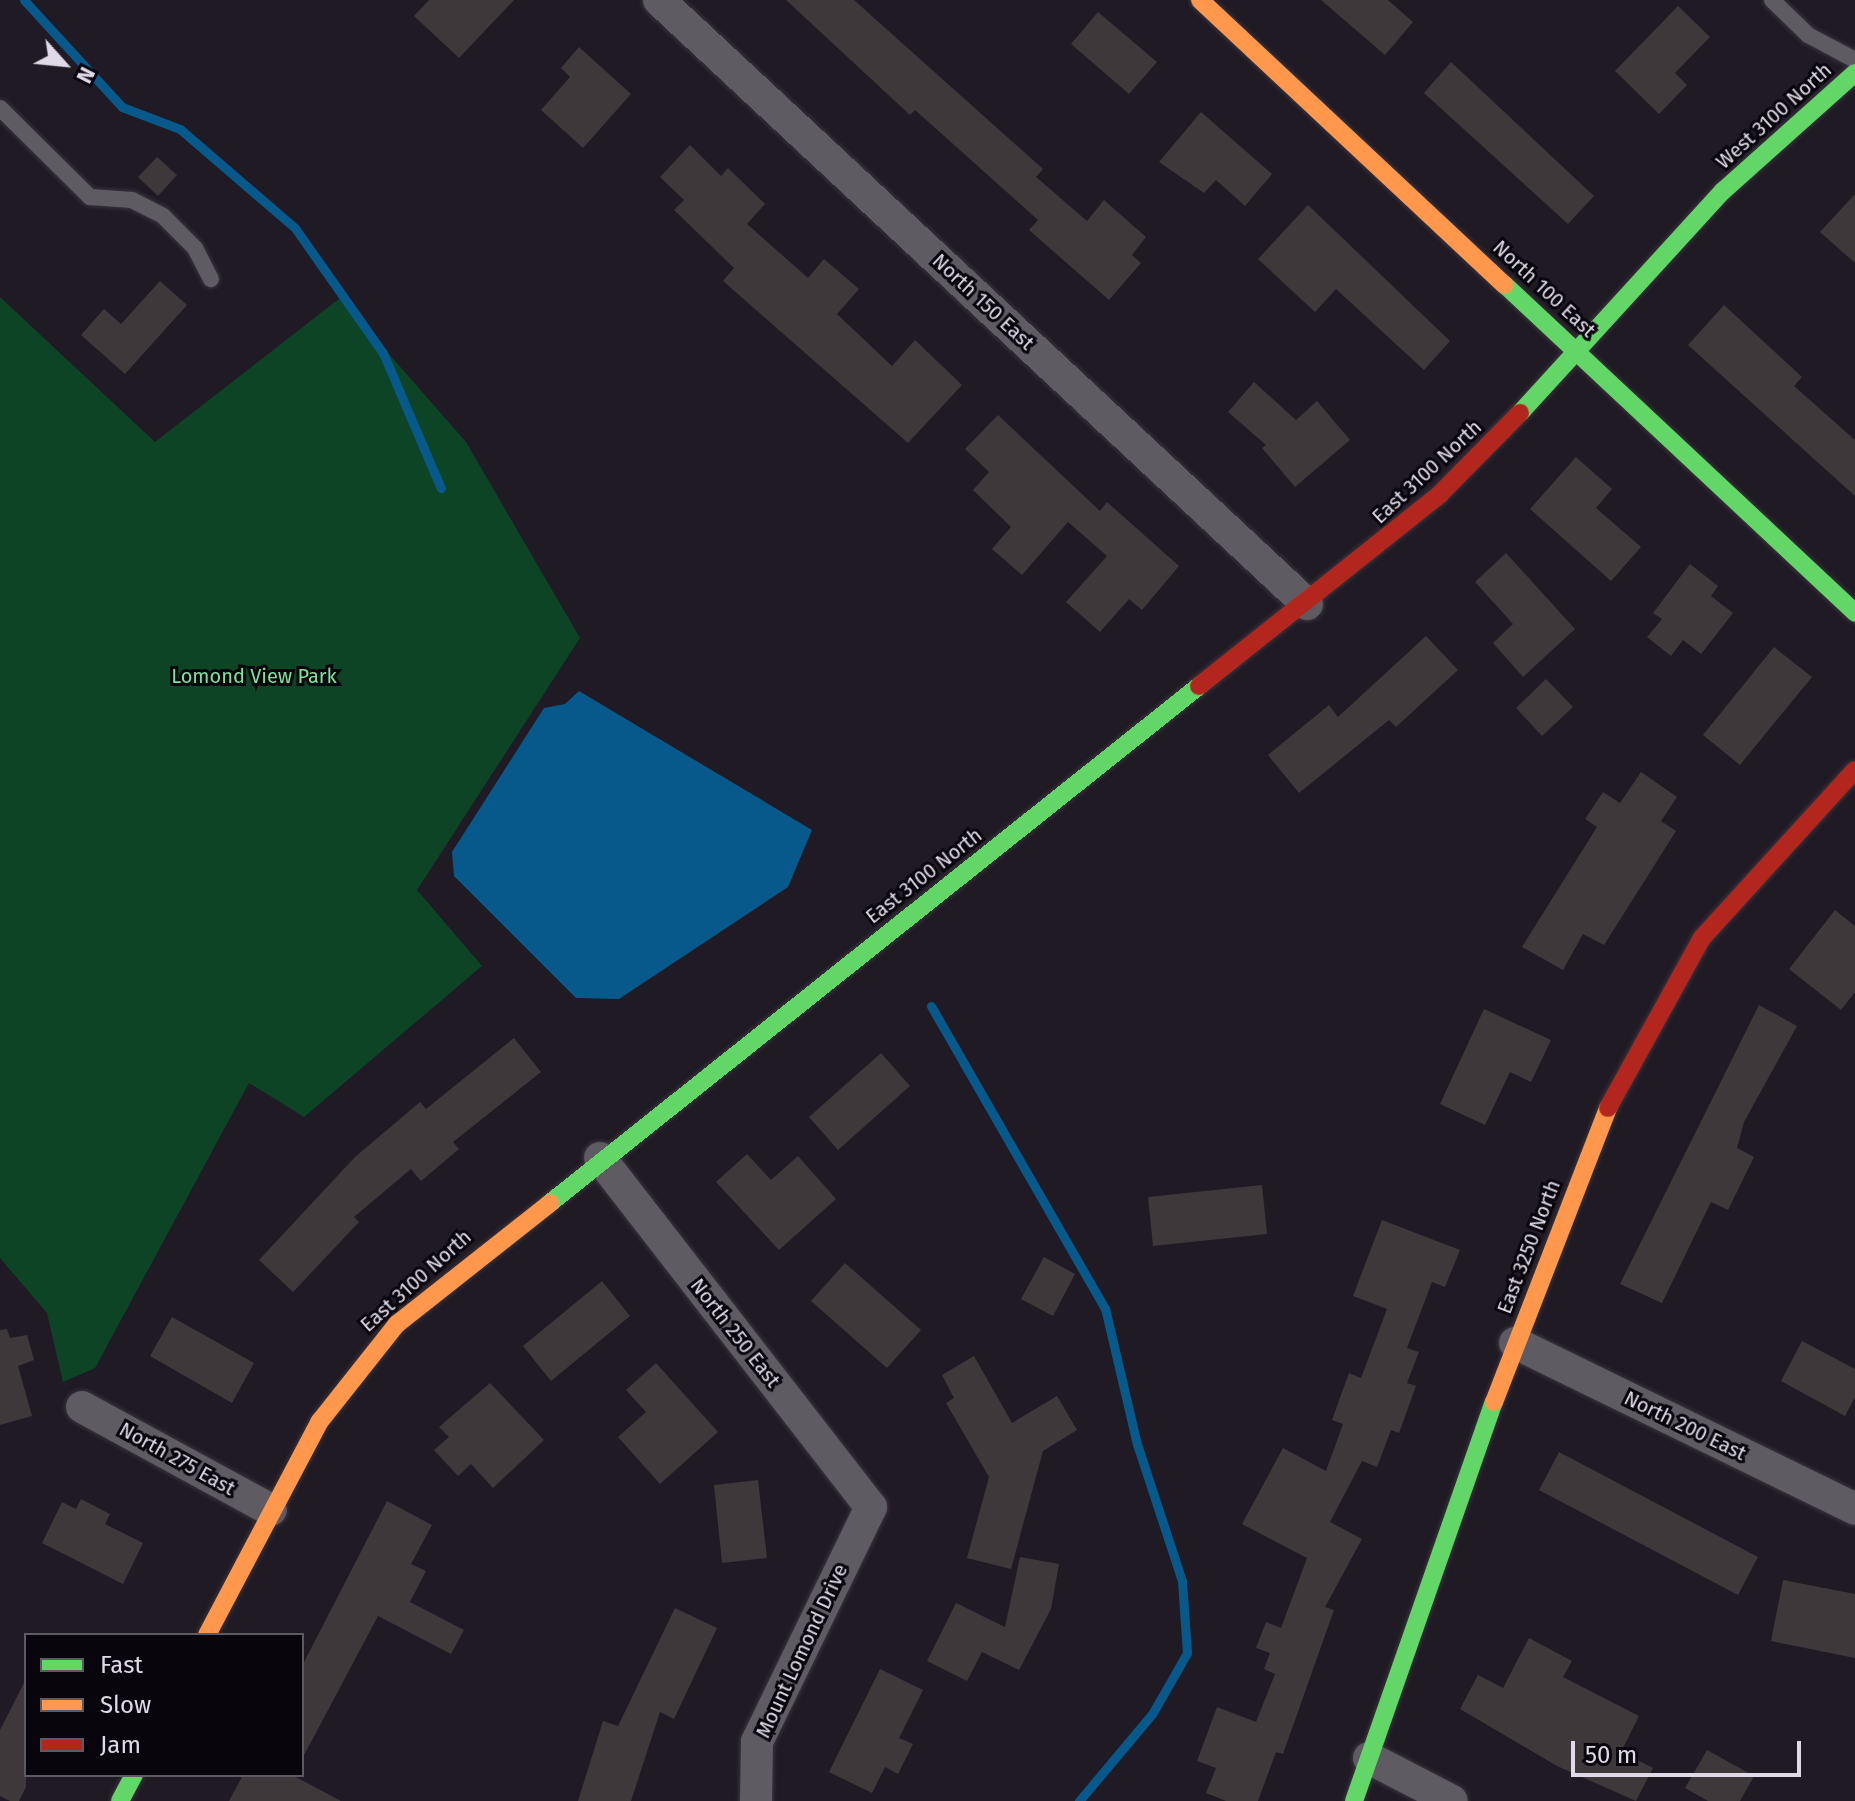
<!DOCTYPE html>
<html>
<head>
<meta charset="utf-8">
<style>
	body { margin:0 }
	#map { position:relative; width:1855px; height:1801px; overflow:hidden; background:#201a25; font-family:"Fira Sans",sans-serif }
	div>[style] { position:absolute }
	.green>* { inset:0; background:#0d4426 }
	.water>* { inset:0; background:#07598b }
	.stream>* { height:9px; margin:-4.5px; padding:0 4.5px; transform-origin:4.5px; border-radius:4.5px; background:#07598b }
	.building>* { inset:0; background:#3e383a }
	.roads { filter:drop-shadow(0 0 2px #39343c) drop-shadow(0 0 2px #39343c) }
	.lane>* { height:16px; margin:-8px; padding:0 8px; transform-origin:8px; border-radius:8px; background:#5f5b63 }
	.street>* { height:32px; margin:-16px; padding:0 16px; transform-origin:16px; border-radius:16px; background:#5f5b63 }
	.fast>* { height:18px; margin:-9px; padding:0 9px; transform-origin:9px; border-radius:9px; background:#63d668 }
	.slow>* { height:18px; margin:-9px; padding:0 9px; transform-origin:9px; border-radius:9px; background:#ff974d }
	.jam>* { height:18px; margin:-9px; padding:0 9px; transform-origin:9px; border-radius:9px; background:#b3261e }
	span { translate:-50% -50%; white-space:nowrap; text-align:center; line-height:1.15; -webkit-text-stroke:6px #08050c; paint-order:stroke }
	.street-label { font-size:20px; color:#e0d9e7 }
	.park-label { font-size:20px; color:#78e59c }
	.legend { position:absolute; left:24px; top:1633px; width:280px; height:144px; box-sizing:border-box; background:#08050c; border:2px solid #5e5a64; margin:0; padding:10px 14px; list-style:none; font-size:24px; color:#e0d9e7 }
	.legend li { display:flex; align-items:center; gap:16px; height:40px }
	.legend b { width:40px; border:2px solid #5e5a64 }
	.north { position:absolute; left:24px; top:24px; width:80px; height:80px; -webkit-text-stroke:6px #08050c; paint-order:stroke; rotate:117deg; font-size:22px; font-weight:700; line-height:32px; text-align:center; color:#e0d9e7 }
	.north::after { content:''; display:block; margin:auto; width:28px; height:36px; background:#e0d9e7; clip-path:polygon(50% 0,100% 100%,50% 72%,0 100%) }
	.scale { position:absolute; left:1571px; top:1741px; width:230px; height:36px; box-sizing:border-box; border:4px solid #e0d9e7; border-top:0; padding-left:10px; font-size:24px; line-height:28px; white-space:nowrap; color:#e0d9e7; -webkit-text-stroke:6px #08050c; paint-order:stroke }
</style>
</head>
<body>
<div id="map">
	<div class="green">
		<div style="clip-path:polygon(0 297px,155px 442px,340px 298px,466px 442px,580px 638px,417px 890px,482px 966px,304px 1117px,249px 1083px,95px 1368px,63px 1382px,47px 1313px,0 1258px)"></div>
	</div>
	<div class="water">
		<div style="clip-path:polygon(579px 691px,812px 830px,788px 887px,619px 999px,576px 998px,454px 876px,452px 852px,544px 708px,565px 704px)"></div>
	</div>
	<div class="stream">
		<div style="left:24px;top:0;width:145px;rotate:47.5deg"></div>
		<div style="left:122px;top:107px;width:62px;rotate:20.8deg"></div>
		<div style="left:180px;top:129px;width:152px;rotate:40.7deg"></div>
		<div style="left:295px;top:228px;width:153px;rotate:54.9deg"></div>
		<div style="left:383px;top:353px;width:147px;rotate:66.8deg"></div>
		<div style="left:931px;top:1006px;width:349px;rotate:60.1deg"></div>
		<div style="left:1105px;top:1308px;width:140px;rotate:76.8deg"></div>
		<div style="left:1137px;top:1444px;width:144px;rotate:71.8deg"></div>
		<div style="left:1182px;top:1581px;width:72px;rotate:86deg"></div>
		<div style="left:1187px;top:1653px;width:70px;rotate:119.8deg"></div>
		<div style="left:1152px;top:1714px;width:114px;rotate:130deg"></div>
	</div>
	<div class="building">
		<div style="clip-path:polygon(429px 0,514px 0,459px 58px,414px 16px)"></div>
		<div style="clip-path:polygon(786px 0,854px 0,1043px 169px,1036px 177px,1087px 221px,1104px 200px,1146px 237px,1132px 255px,1141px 263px,1109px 300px,1029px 230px,1038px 220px,915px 110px,910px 115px)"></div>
		<div style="clip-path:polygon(1321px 0,1388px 0,1413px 22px,1385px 55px)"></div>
		<div style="clip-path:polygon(1678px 6px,1710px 37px,1675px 73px,1687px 85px,1659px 114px,1615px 71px)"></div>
		<div style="clip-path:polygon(1098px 12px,1157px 62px,1129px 94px,1071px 44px)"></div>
		<div style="clip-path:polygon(579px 47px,631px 94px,583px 148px,541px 110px,570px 77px,561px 68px)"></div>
		<div style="clip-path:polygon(1451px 62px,1594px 196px,1568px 224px,1424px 93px)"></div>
		<div style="clip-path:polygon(1201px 112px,1272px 174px,1245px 206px,1216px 180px,1204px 193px,1159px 162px)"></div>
		<div style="clip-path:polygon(690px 145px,721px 176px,728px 168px,765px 204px,747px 224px,808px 278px,824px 259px,859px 289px,837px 314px,892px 366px,915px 340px,962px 385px,908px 443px,723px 281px,734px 268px,674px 210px,684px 200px,660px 177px)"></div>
		<div style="clip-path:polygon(157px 157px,177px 175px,158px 196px,138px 177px)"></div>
		<div style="clip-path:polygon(1855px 194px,1855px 263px,1820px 232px)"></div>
		<div style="clip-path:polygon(1308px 205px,1450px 341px,1424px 370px,1336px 289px,1315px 312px,1258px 259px)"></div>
		<div style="clip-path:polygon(160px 281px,187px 305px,125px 374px,81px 335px,104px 309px,121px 324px)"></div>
		<div style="clip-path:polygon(1724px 305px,1802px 377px,1794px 386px,1855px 440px,1855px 496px,1688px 345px)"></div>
		<div style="clip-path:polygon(1254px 382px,1296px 420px,1317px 401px,1350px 440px,1295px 487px,1262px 448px,1266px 445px,1228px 412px)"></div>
		<div style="clip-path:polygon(998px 415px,1100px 511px,1107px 502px,1179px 566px,1142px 610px,1129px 599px,1100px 632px,1066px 602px,1107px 556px,1068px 522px,1022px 575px,992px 549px,1011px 527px,973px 490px,989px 472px,965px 449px)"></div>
		<div style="clip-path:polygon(1576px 457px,1612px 489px,1596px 508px,1641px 547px,1611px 581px,1530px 509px)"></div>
		<div style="clip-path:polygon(1506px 553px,1575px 629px,1523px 677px,1493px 643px,1513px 624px,1475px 582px)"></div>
		<div style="clip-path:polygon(1690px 564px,1718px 586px,1711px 596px,1733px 613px,1701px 654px,1683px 640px,1671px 656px,1647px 637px,1662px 619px,1653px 613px)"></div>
		<div style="clip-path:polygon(1426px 636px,1458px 670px,1396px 727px,1389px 720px,1299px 793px,1268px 755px,1329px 705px,1338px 717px)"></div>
		<div style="clip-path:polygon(1774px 647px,1812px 677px,1740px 765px,1703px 735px)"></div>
		<div style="clip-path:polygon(1546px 679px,1573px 707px,1542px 736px,1516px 708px)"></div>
		<div style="clip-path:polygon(1641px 772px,1677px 797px,1661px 821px,1676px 831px,1604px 945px,1583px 934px,1563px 970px,1522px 947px,1597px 827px,1585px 819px,1603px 792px,1620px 803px)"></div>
		<div style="clip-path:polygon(1835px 910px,1855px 926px,1855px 992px,1841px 1010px,1789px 969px)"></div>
		<div style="clip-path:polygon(1759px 1005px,1797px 1026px,1744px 1122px,1737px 1148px,1754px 1157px,1728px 1210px,1711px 1202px,1662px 1303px,1620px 1284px)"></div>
		<div style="clip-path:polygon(1484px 1009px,1551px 1040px,1531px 1082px,1510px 1072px,1485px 1125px,1440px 1104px)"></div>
		<div style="clip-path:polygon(514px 1038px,541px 1072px,453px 1142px,459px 1149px,421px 1181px,411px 1169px,354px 1217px,359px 1222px,293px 1292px,259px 1260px,355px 1157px,420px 1102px,426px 1109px)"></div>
		<div style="clip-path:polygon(881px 1053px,910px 1086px,838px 1150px,809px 1117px)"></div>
		<div style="clip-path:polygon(747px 1154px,771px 1180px,798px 1156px,836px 1199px,779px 1250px,716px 1182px)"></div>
		<div style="clip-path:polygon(1262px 1185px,1267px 1234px,1153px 1246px,1148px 1197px)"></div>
		<div style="clip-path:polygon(1382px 1220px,1460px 1250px,1445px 1287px,1432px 1282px,1407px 1348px,1419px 1352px,1407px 1383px,1416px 1386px,1399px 1433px,1391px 1430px,1377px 1467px,1362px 1461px,1330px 1522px,1362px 1539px,1325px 1607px,1334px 1610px,1283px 1754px,1276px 1752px,1258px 1801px,1226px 1801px,1206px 1793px,1216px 1768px,1197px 1761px,1217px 1707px,1256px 1722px,1275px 1674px,1264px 1669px,1270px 1653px,1256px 1648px,1266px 1622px,1281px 1628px,1307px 1558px,1242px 1524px,1283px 1448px,1326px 1471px,1343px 1424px,1332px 1420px,1349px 1373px,1361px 1378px,1387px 1309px,1353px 1296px)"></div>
		<div style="clip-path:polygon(1044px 1257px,1075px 1274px,1053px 1316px,1021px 1299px)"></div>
		<div style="clip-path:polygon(845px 1263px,921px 1330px,887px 1368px,811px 1301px)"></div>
		<div style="clip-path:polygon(602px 1281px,630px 1316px,551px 1381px,523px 1346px)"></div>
		<div style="clip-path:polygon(172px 1317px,254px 1363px,232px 1403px,150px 1356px)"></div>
		<div style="clip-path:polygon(7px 1329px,10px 1338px,27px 1335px,34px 1360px,18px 1366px,32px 1416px,0 1425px,0 1330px)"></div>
		<div style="clip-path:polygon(1802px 1341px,1855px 1369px,1855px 1397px,1845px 1416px,1781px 1381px)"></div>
		<div style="clip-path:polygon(974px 1356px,1012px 1423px,1057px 1396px,1077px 1430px,1043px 1451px,1011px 1569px,967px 1558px,989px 1477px,946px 1403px,954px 1398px,942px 1375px)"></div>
		<div style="clip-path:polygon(656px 1363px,718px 1432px,660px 1484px,618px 1437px,646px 1412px,626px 1390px)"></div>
		<div style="clip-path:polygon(490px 1383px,544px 1440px,493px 1488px,471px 1464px,458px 1476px,434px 1450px,449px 1437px,439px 1427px)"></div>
		<div style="clip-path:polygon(1559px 1452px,1758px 1557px,1738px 1595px,1539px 1490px)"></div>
		<div style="clip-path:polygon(758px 1480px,767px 1558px,722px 1563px,714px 1485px)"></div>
		<div style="clip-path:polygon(81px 1499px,110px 1514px,105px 1524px,143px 1543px,123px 1584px,42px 1543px,62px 1502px,76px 1509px)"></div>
		<div style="clip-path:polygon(387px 1501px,432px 1525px,411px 1564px,426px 1571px,410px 1602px,464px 1630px,451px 1654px,378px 1616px,302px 1759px,302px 1666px)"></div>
		<div style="clip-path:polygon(1020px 1557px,1059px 1564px,1051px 1609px,1019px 1670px,982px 1652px,967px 1681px,927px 1661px,956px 1603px,1005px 1627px)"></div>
		<div style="clip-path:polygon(1783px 1580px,1855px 1594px,1855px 1658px,1771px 1641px)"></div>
		<div style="clip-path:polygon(675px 1608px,717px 1628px,674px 1719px,660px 1712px,631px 1801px,578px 1801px,603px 1721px,618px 1726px)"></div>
		<div style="clip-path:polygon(1529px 1638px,1572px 1661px,1563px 1677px,1639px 1716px,1621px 1752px,1653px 1768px,1636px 1801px,1557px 1766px,1460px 1709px,1478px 1675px,1503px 1688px)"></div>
		<div style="clip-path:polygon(880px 1669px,923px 1690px,899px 1738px,913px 1744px,898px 1774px,885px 1767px,872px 1793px,829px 1772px)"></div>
		<div style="clip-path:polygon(26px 1679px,26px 1787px,19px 1801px,10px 1801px,0 1796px,0 1730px)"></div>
		<div style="clip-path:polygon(1707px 1750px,1754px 1776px,1740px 1801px,1708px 1801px,1685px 1788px)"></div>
		<div style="clip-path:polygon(243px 1775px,292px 1775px,341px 1801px,229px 1801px)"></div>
	</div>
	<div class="roads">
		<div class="lane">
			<div style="left:1772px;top:0;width:50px;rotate:44.2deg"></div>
			<div style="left:1808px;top:35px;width:53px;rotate:28deg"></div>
			<div style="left:0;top:108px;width:127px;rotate:44.7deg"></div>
			<div style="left:90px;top:197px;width:42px;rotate:4.1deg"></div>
			<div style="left:132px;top:200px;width:35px;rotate:27deg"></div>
			<div style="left:163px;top:216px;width:45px;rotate:45deg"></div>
			<div style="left:195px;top:248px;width:35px;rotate:63deg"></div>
		</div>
		<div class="street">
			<div style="left:659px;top:0;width:886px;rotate:42.99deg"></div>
			<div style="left:600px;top:1158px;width:442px;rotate:52.2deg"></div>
			<div style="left:871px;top:1507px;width:261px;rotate:115.9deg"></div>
			<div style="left:757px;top:1742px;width:59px;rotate:91deg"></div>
			<div style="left:1515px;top:1343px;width:378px;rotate:26deg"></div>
			<div style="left:82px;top:1407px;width:215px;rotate:28.6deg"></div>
			<div style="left:1369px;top:1758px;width:93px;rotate:27.4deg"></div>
		</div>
		<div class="fast">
			<div style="left:1505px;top:285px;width:480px;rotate:43.1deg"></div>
			<div style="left:1520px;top:413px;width:301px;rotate:-47.6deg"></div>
			<div style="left:1723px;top:191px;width:177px;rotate:-41.8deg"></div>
			<div style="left:550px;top:1203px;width:830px;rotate:-38.54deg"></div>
			<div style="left:120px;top:1801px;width:30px;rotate:-62deg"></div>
			<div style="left:1354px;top:1801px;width:423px;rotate:-70.7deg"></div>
		</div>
		<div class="slow">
			<div style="left:1200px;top:0;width:417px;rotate:43.1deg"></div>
			<div style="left:1494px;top:1402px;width:315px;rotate:-68.8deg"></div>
			<div style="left:207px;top:1635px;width:242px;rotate:-62.2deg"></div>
			<div style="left:320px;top:1421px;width:124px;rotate:-51.6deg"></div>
			<div style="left:397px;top:1324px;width:195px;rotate:-38.3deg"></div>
		</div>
		<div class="jam">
			<div style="left:1199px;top:686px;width:308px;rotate:-38.5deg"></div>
			<div style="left:1440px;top:494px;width:114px;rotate:-45.4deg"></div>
			<div style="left:1608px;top:1108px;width:194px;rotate:-61.1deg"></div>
			<div style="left:1702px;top:938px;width:227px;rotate:-47.7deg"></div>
		</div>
	</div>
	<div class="street-label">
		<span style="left:1774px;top:116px;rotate:-42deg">West 3100 North</span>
		<span style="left:1544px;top:289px;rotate:43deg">North 100 East</span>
		<span style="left:983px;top:302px;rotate:43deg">North 150 East</span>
		<span style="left:1427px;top:472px;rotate:-43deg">East 3100 North</span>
		<span style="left:924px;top:876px;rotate:-38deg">East 3100 North</span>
		<span style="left:1529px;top:1247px;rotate:-69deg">East 3250 North</span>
		<span style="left:416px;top:1281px;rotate:-42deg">East 3100 North</span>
		<span style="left:735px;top:1333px;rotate:52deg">North 250 East</span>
		<span style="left:1685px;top:1426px;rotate:26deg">North 200 East</span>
		<span style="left:177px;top:1459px;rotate:29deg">North 275 East</span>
		<span style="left:802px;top:1651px;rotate:-65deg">Mount Lomond Drive</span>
	</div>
	<div class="park-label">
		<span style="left:254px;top:676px">Lomond View Park</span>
	</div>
	<ul class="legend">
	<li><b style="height:10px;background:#63d668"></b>Fast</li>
	<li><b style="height:10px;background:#ff974d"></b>Slow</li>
	<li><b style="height:10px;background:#b3261e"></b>Jam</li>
	</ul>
	<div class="north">N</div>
	<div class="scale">50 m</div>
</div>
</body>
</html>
